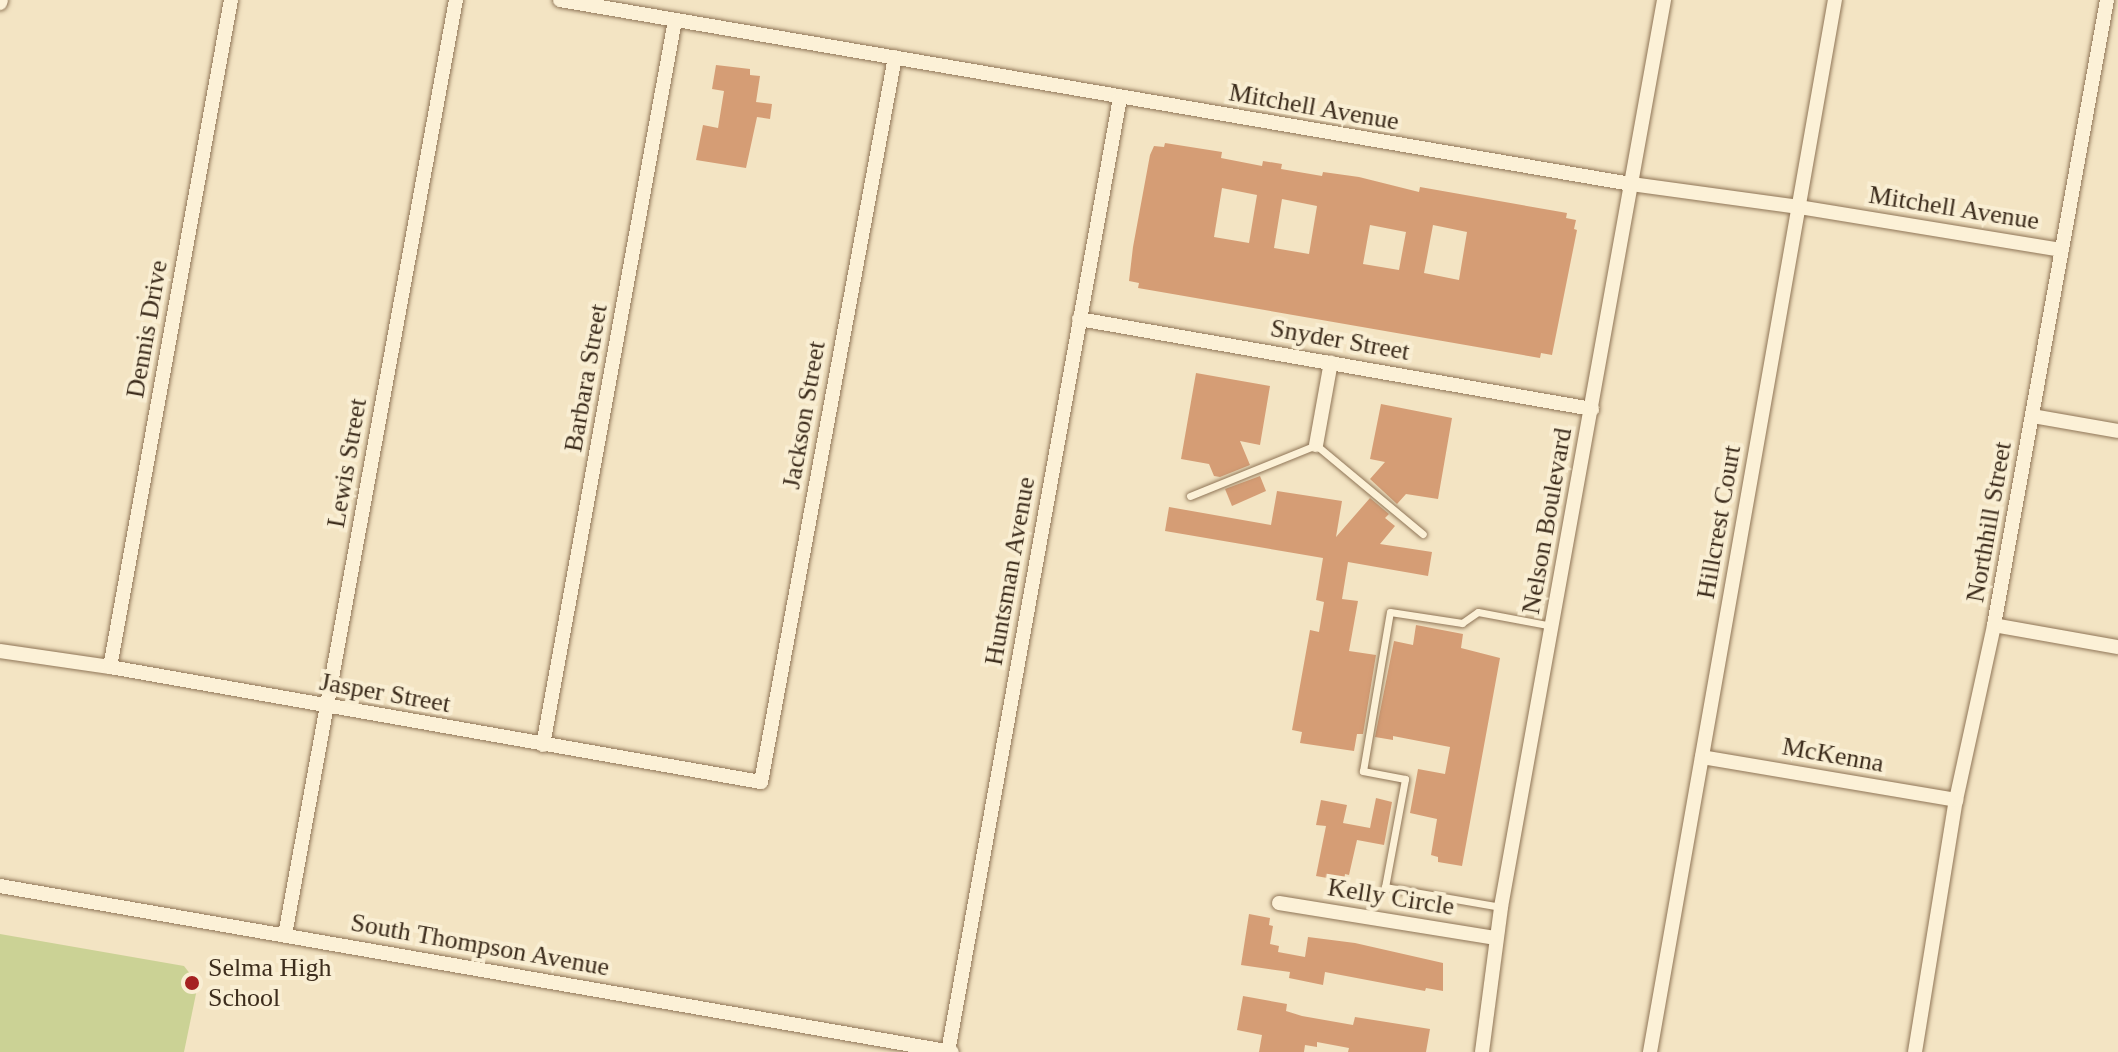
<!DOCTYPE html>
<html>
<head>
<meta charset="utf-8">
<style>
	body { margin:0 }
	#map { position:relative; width:2118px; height:1052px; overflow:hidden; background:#f3e4c3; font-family:"Times New Roman",serif }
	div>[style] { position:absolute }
	.green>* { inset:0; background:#cbd295 }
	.building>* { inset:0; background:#d59d75 }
	.roads { filter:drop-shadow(0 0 2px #8f7557) drop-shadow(0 0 2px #8f7557) }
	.lane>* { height:7px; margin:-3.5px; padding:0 3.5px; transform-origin:3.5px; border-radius:3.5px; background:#fcf1d7 }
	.street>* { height:14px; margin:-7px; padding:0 7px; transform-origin:7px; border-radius:7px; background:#fcf1d7 }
	.dots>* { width:22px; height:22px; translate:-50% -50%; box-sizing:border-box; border:4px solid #f9eed3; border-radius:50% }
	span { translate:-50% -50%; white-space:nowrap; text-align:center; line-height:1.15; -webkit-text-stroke:8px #f9eed3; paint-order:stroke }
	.street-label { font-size:26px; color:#3d2d1d }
	.poi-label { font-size:26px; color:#3d2d1d }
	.left { translate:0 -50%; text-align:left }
</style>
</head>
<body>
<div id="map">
	<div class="green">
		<div style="clip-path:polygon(0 934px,184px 966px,198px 984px,184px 1052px,0 1052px)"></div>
	</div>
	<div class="building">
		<div style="clip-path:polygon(716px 65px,750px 69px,750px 75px,760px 76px,756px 102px,772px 104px,770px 119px,757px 117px,746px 168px,696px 160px,703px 125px,718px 128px,724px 91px,712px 89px)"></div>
		<div style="clip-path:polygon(evenodd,1165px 143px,1222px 152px,1221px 158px,1262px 166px,1263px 161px,1282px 164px,1281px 169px,1322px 176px,1323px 172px,1359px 177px,1419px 192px,1420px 187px,1567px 213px,1566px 218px,1576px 220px,1574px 229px,1577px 230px,1552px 355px,1541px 353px,1540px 358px,1138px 288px,1139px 283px,1129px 281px,1133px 247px,1150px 155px,1154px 146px,1164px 147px,1165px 143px,1222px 188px,1257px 195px,1249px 243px,1214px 237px,1222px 188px,1165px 143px,1282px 199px,1317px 206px,1309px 254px,1274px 248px,1282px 199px,1165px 143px,1370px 225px,1406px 232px,1399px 270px,1363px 264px,1370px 225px,1165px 143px,1433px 225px,1467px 232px,1459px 280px,1424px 273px,1433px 225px)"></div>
		<div style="clip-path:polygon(1196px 373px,1270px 386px,1260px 445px,1240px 441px,1250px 465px,1220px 477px,1214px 476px,1209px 464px,1181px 459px)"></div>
		<div style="clip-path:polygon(1381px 404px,1452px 418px,1438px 499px,1406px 494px,1397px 504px,1370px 479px,1385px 462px,1370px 459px)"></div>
		<div style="clip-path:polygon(1260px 476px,1266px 491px,1232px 506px,1225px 489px)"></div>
		<div style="clip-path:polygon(1277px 491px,1342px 501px,1336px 537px,1370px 498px,1389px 514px,1385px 518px,1395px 526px,1380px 544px,1432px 552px,1428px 576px,1348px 562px,1342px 599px,1358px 601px,1349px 651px,1376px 655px,1363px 734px,1357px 734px,1354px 751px,1300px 743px,1302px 732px,1292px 730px,1310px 630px,1319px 632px,1324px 602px,1316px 600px,1323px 558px,1165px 531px,1169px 507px,1271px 525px)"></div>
		<div style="clip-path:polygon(1416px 625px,1463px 634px,1461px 648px,1500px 658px,1462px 866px,1438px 862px,1438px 857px,1431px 855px,1437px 819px,1410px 813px,1418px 769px,1445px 774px,1450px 747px,1393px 736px,1393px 740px,1375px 737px,1394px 641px,1413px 645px)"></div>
		<div style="clip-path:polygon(1376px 798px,1392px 802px,1384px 845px,1357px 840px,1349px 875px,1345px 874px,1344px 881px,1316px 876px,1326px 826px,1316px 825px,1321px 800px,1347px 805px,1343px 823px,1370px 828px)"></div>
		<div style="clip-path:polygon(1249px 914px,1270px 918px,1269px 925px,1273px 926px,1270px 944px,1279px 946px,1278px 952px,1305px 957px,1308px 937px,1355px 943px,1443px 963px,1443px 991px,1426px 988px,1425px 991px,1325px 972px,1323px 985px,1289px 978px,1290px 972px,1241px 965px)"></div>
		<div style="clip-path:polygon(1243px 996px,1287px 1004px,1286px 1011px,1302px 1016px,1353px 1025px,1355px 1017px,1430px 1029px,1426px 1052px,1348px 1052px,1349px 1048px,1317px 1042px,1317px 1047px,1305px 1045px,1304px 1052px,1259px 1052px,1262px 1035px,1237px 1030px)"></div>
	</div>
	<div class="roads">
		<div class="lane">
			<div style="left:1190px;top:496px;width:136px;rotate:-22deg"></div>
			<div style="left:1316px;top:445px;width:139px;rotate:39.8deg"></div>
			<div style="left:1501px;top:907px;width:118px;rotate:-170.2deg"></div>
			<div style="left:1385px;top:887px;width:110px;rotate:-79.5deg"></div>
			<div style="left:1405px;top:779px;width:43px;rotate:-169.2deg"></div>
			<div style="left:1363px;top:771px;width:161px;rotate:-80.4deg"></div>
			<div style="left:1390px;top:612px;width:73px;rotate:8.7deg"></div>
			<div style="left:1462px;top:623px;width:19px;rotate:-35deg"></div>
			<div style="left:1478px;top:612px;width:75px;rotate:10.7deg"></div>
		</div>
		<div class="street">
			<div style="left:560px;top:0;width:1087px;rotate:9.75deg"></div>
			<div style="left:1631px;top:184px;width:170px;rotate:7.8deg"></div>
			<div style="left:1799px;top:207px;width:266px;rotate:9.3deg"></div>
			<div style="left:0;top:3px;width:3px;rotate:-72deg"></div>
			<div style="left:1079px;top:319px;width:521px;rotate:9.95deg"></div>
			<div style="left:2033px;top:416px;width:86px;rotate:10deg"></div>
			<div style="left:1316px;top:445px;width:84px;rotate:-79.8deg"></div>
			<div style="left:1994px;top:625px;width:126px;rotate:10.1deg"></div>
			<div style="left:0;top:651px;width:111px;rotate:8.3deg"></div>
			<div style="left:110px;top:667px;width:661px;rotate:10.02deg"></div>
			<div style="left:761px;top:782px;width:737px;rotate:-79.53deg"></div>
			<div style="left:110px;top:667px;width:678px;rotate:-79.72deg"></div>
			<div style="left:543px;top:745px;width:737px;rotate:-79.68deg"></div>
			<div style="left:1702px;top:757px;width:258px;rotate:9.6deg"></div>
			<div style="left:0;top:886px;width:966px;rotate:9.89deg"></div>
			<div style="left:1279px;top:903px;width:220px;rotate:9.2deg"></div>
			<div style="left:285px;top:935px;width:951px;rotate:-79.64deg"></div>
			<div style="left:948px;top:1052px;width:969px;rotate:-79.78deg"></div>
			<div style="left:1482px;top:1052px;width:146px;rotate:-82.5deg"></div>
			<div style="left:1501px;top:907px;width:922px;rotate:-79.81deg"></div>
			<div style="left:1650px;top:1052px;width:1068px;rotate:-80.03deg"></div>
			<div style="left:1915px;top:1052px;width:255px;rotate:-80.8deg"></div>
			<div style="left:1956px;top:800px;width:179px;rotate:-77.7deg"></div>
			<div style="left:1994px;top:625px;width:635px;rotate:-79.75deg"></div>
		</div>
	</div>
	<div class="dots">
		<div style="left:192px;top:983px;background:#a52121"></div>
	</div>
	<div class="street-label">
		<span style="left:1314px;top:107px;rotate:10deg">Mitchell Avenue</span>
		<span style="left:1954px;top:208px;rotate:9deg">Mitchell Avenue</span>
		<span style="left:147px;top:329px;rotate:-80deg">Dennis Drive</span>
		<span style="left:1340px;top:340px;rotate:10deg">Snyder Street</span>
		<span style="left:586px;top:378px;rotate:-80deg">Barbara Street</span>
		<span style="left:804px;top:415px;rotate:-80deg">Jackson Street</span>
		<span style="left:347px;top:463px;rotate:-80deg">Lewis Street</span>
		<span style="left:1547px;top:521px;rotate:-80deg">Nelson Boulevard</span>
		<span style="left:1719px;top:522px;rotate:-80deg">Hillcrest Court</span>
		<span style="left:1989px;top:522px;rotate:-80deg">Northhill Street</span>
		<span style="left:1010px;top:571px;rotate:-80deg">Huntsman Avenue</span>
		<span style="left:385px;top:693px;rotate:10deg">Jasper Street</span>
		<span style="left:1833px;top:755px;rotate:10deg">McKenna</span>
		<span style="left:1391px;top:897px;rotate:9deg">Kelly Circle</span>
		<span style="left:480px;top:945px;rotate:10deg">South Thompson Avenue</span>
	</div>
	<div class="poi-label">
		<span class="left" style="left:208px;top:983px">Selma High<br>School</span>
	</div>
</div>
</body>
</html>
